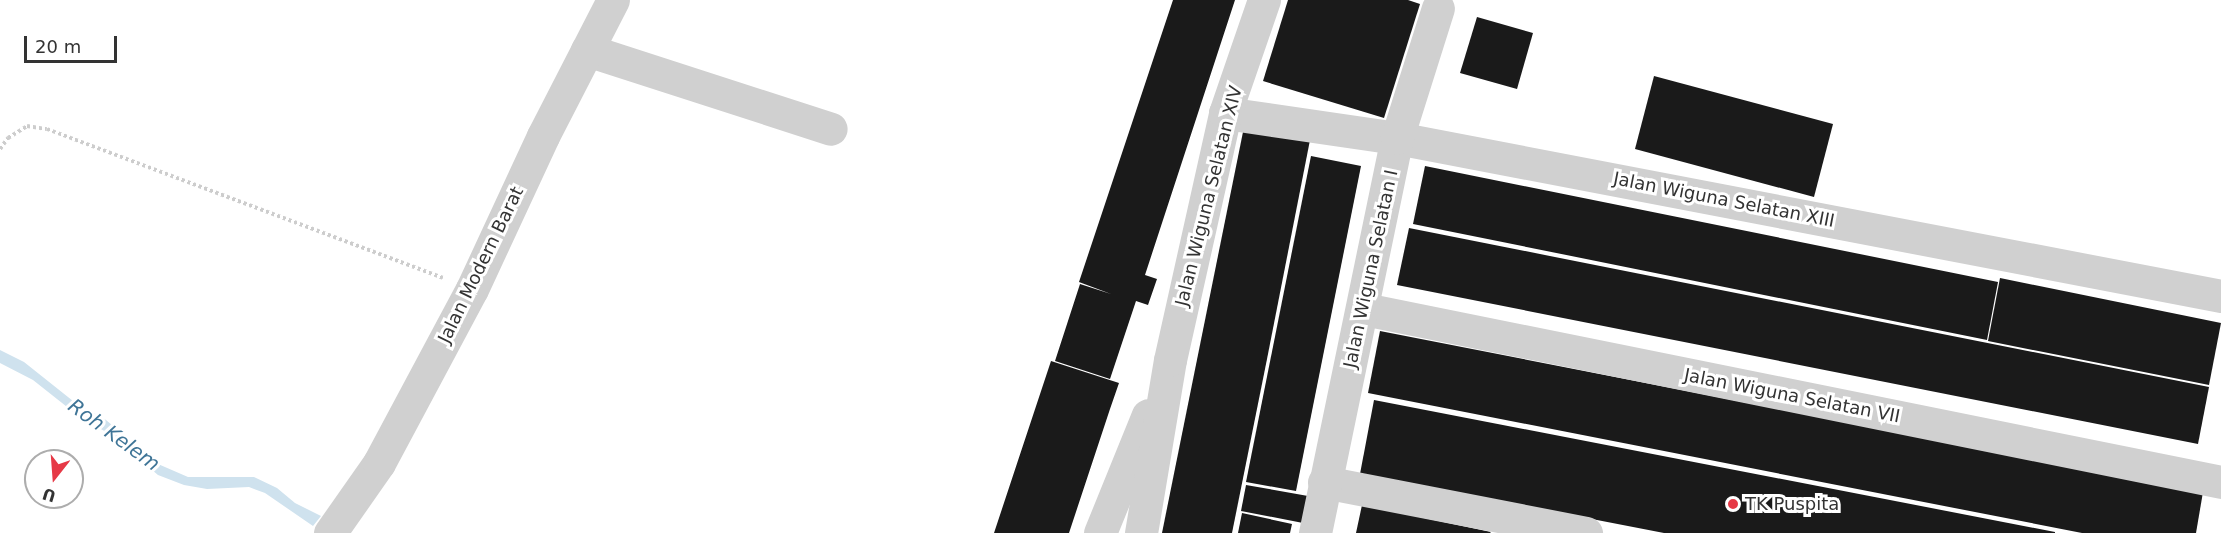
<!DOCTYPE html>
<html>
<head>
<meta charset="utf-8">
<style>
	body { margin:0 }
	#map { position:relative; width:2221px; height:533px; overflow:hidden; background:#fff; font-family:"DejaVu Sans",sans-serif }
	div>[style] { position:absolute }
	.water>* { inset:0; background:#cfe2ee }
	.building>* { inset:0; background:#1a1a1a }
	.path>* { height:4px; margin-top:-2px; transform-origin:0; background:repeating-linear-gradient(90deg,#cdcdcd 0 3px,transparent 0 6px) }
	.minor>* { height:33px; margin:-16.5px; padding:0 16.5px; transform-origin:16.5px; border-radius:16.5px; background:#d0d0d0 }
	.dots>* { width:16px; height:16px; translate:-50% -50%; box-sizing:border-box; border:3px solid #fff; border-radius:50% }
	span { translate:-50% -50%; white-space:nowrap; text-align:center; line-height:1.15; -webkit-text-stroke:6px #fff; paint-order:stroke }
	.street-label { font-size:18px; color:#333 }
	.poi-label { font-size:18px; color:#333 }
	.left { translate:0 -50%; text-align:left }
	.water-label { font-size:20px; color:#3f7597; font-style:italic }
	.north { position:absolute; left:24px; top:449px; width:60px; height:60px; box-sizing:border-box; background:#fff; border:2px solid #adadad; border-radius:50%; rotate:197deg; font-size:16px; font-weight:700; line-height:24px; text-align:center; color:#333 }
	.north::after { content:''; display:block; margin:auto; width:21px; height:27px; background:#e63946; clip-path:polygon(50% 0,100% 100%,50% 72%,0 100%) }
	.scale { position:absolute; left:24px; top:36px; width:93px; height:27px; box-sizing:border-box; border:3px solid #333; border-top:0; padding-left:8px; font-size:18px; line-height:21px; white-space:nowrap; color:#333; -webkit-text-stroke:4px #fff; paint-order:stroke }
</style>
</head>
<body>
<div id="map">
	<div class="water">
		<div style="clip-path:polygon(0 350px,24px 362px,73px 401px,106px 420px,158px 464px,188px 477px,254px 477px,277px 488px,295px 503px,321px 516px,313px 526px,265px 493px,249px 487px,207px 489px,184px 485px,158px 475px,108px 433px,81px 418px,33px 380px,0 363px)"></div>
	</div>
	<div class="building">
		<div style="clip-path:polygon(1173px 0,1235px 0,1145px 275px,1157px 279px,1148px 305px,1136px 301px,1110px 379px,1055px 361px,1080px 284px,1111px 294px,1079px 282px)"></div>
		<div style="clip-path:polygon(1288px 0,1408px 0,1420px 4px,1384px 118px,1263px 81px)"></div>
		<div style="clip-path:polygon(1477px 17px,1533px 33px,1517px 89px,1460px 73px)"></div>
		<div style="clip-path:polygon(1654px 76px,1833px 124px,1814px 197px,1635px 149px)"></div>
		<div style="clip-path:polygon(1244px 127px,1310px 140px,1267px 359px,1232px 533px,1162px 533px)"></div>
		<div style="clip-path:polygon(1311px 156px,1361px 166px,1296px 491px,1246px 482px)"></div>
		<div style="clip-path:polygon(1425px 166px,1998px 282px,1987px 340px,1413px 224px)"></div>
		<div style="clip-path:polygon(1409px 228px,2209px 387px,2198px 444px,1397px 285px)"></div>
		<div style="clip-path:polygon(2000px 278px,2221px 323px,2209px 385px,1988px 341px)"></div>
		<div style="clip-path:polygon(1380px 331px,2203px 492px,2196px 533px,2082px 533px,1368px 393px)"></div>
		<div style="clip-path:polygon(1051px 361px,1119px 383px,1110px 409px,1069px 533px,994px 533px)"></div>
		<div style="clip-path:polygon(1374px 400px,2055px 532px,2055px 533px,1664px 533px,1360px 474px)"></div>
		<div style="clip-path:polygon(1246px 485px,1308px 496px,1303px 523px,1241px 511px)"></div>
		<div style="clip-path:polygon(1362px 505px,1491px 532px,1490px 533px,1356px 533px)"></div>
		<div style="clip-path:polygon(1242px 513px,1292px 524px,1290px 533px,1238px 533px)"></div>
	</div>
	<div class="path">
		<div style="left:0;top:149px;width:14px;rotate:-54deg"></div>
		<div style="left:8px;top:138px;width:22px;rotate:-32deg"></div>
		<div style="left:27px;top:126px;width:20px;rotate:9deg"></div>
		<div style="left:47px;top:129px;width:423px;rotate:20.6deg"></div>
	</div>
	<div class="minor">
		<div style="left:587px;top:50px;width:256px;rotate:17.9deg"></div>
		<div style="left:1225px;top:113px;width:174px;rotate:8.3deg"></div>
		<div style="left:1397px;top:138px;width:839px;rotate:10.85deg"></div>
		<div style="left:1364px;top:309px;width:874px;rotate:11.41deg"></div>
		<div style="left:1324px;top:482px;width:267px;rotate:11deg"></div>
		<div style="left:330px;top:533px;width:85px;rotate:-55deg"></div>
		<div style="left:379px;top:463px;width:197px;rotate:-61.9deg"></div>
		<div style="left:472px;top:289px;width:169px;rotate:-65.1deg"></div>
		<div style="left:543px;top:136px;width:153px;rotate:-62.8deg"></div>
		<div style="left:1100px;top:533px;width:127px;rotate:-67.9deg"></div>
		<div style="left:1141px;top:533px;width:175px;rotate:-80.5deg"></div>
		<div style="left:1170px;top:360px;width:253px;rotate:-77.4deg"></div>
		<div style="left:1225px;top:113px;width:120px;rotate:-71deg"></div>
		<div style="left:1315px;top:533px;width:403px;rotate:-78.3deg"></div>
		<div style="left:1397px;top:138px;width:136px;rotate:-72.5deg"></div>
	</div>
	<div class="dots">
		<div style="left:1733px;top:504px;background:#e63946"></div>
	</div>
	<div class="street-label">
		<span style="left:1209px;top:196px;rotate:-76deg">Jalan Wiguna Selatan XIV</span>
		<span style="left:1724px;top:200px;rotate:11deg">Jalan Wiguna Selatan XIII</span>
		<span style="left:481px;top:265px;rotate:-64deg">Jalan Modern Barat</span>
		<span style="left:1371px;top:269px;rotate:-78deg">Jalan Wiguna Selatan I</span>
		<span style="left:1792px;top:396px;rotate:11deg">Jalan Wiguna Selatan VII</span>
	</div>
	<div class="poi-label">
		<span class="left" style="left:1745px;top:504px">TK Puspita</span>
	</div>
	<div class="water-label">
		<span style="left:114px;top:435px;rotate:36deg">Roh Kelem</span>
	</div>
	<div class="north">U</div>
	<div class="scale">20 m</div>
</div>
</body>
</html>
